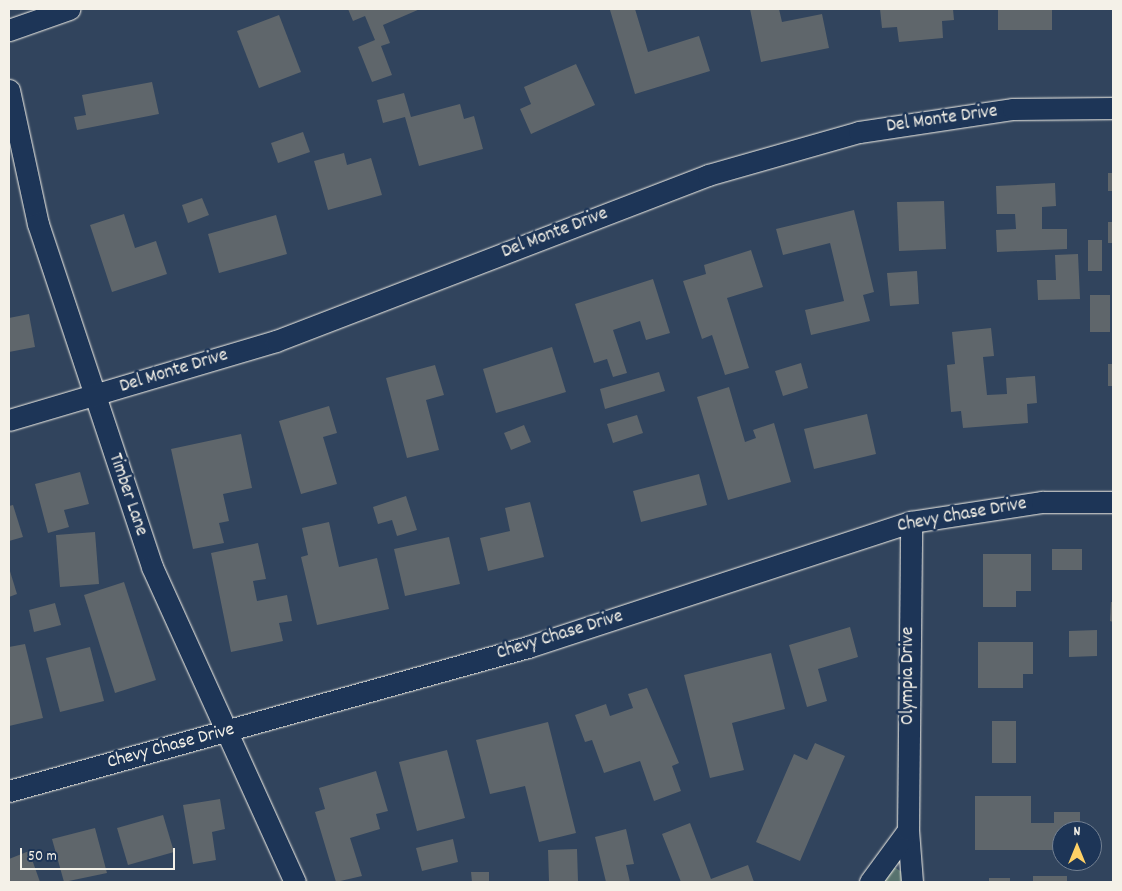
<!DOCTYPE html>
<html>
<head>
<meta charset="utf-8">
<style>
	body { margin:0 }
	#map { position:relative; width:1122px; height:891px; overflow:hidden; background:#31445d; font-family:Dekko,sans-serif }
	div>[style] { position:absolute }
	.green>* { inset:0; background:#57726e }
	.building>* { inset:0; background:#5f666b }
	.roads { filter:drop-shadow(0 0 1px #f4f1e8) drop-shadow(0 0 1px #f4f1e8) }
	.minor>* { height:21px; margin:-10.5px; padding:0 10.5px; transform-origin:10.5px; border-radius:10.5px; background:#1d3557 }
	span { translate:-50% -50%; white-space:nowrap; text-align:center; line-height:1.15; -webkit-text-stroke:5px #1d3557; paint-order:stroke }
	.street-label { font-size:19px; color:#f4f1e8 }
	.frame { position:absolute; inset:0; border:10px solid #f4f1e8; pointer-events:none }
	.north { position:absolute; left:1052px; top:821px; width:50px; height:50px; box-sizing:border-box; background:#1d3557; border:1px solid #738091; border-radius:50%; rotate:0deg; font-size:14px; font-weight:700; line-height:20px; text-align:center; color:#f4f1e8 }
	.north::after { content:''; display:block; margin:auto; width:18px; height:22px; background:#ffd166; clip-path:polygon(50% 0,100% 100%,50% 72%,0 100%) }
	.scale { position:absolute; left:20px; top:848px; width:155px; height:22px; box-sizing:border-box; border:2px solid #f4f1e8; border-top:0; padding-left:6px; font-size:15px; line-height:18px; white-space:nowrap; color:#f4f1e8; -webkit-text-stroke:4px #1d3557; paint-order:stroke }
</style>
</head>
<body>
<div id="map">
	<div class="green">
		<div style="clip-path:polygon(894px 867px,902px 872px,902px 882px,881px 882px)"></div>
	</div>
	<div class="building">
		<div style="clip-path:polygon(348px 9px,420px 9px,383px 25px,390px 43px,381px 46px,392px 75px,372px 82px,358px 47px,375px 40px,365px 16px,353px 21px)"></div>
		<div style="clip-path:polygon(614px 9px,635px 9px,648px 52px,699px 36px,710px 71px,635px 94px,610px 10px)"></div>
		<div style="clip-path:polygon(750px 9px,779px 9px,782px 22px,822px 14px,829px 48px,761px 62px)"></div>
		<div style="clip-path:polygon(880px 9px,953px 9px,954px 20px,942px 21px,943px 38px,899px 42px,897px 27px,882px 28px)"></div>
		<div style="clip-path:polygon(998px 9px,1052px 9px,1052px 30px,998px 30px)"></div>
		<div style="clip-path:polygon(279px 15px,301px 72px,259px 88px,237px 31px)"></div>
		<div style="clip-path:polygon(576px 64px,595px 105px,531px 134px,520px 109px,531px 104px,524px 87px)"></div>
		<div style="clip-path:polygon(152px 82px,159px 114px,77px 130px,74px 117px,86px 115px,82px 95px)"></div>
		<div style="clip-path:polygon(404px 93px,411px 117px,460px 104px,464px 119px,474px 116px,483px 149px,419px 166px,405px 117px,383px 123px,377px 100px)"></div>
		<div style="clip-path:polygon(303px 132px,310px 152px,278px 163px,271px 143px)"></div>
		<div style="clip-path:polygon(344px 153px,347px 165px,371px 158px,382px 195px,328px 210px,314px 161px)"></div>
		<div style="clip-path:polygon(1108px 173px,1113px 173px,1113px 191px,1108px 191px)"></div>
		<div style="clip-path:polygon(1055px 183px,1056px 206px,1042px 207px,1042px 229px,1067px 229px,1067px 249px,997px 252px,996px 230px,1016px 229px,1015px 214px,997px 214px,996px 186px)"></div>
		<div style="clip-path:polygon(202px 198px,209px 215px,188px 223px,182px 205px)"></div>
		<div style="clip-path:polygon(944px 201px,946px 249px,899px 251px,897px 202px)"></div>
		<div style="clip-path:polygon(854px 210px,874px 292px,863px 295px,870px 321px,811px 335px,805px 310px,844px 301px,830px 243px,783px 255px,776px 229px)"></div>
		<div style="clip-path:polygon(124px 214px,135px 248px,156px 241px,167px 274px,112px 292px,90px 225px)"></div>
		<div style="clip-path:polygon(276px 215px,287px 254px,219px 273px,208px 234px)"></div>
		<div style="clip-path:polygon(1108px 222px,1113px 222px,1113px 243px,1108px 243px)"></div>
		<div style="clip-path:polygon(1088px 240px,1102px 240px,1102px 271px,1088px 271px)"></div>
		<div style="clip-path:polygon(751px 250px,763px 287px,727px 298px,749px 368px,725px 375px,712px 335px,702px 339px,683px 281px,706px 274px,704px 265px)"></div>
		<div style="clip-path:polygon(1078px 254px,1080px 299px,1038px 300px,1037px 280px,1056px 280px,1055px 255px)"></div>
		<div style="clip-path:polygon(917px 271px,919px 304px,890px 306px,887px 273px)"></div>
		<div style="clip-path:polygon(653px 279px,670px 333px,646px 340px,640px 321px,613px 330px,627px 373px,613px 377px,607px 359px,594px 363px,575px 304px)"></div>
		<div style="clip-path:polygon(1090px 295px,1110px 295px,1110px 332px,1090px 332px)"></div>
		<div style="clip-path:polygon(29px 314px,35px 347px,9px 352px,9px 318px)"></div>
		<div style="clip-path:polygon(991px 328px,994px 356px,983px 357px,987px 395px,1007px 394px,1006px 378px,1035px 376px,1037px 403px,1027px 404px,1028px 423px,963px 428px,961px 411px,951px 412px,947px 365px,955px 364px,952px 332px)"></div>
		<div style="clip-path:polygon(552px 347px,566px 392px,496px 413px,483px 369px)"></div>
		<div style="clip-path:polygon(801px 363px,808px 388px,783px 396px,775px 371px)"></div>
		<div style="clip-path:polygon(1108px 364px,1113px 364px,1113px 386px,1108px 386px)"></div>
		<div style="clip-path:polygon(435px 365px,444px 395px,426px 400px,439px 450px,407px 458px,386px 378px)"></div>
		<div style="clip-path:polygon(659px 372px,665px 391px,605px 409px,600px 389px)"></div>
		<div style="clip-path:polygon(729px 387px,745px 442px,756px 438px,753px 430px,774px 423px,791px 482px,728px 500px,697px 397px)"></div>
		<div style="clip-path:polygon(329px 406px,337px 433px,323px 437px,337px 484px,301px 494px,279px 421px)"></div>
		<div style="clip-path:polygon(867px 414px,876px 454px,814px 469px,804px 429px)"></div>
		<div style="clip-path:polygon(637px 415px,643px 433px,613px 443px,607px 424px)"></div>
		<div style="clip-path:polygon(524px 425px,531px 442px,511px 450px,504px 433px)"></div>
		<div style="clip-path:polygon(241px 434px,252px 488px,223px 494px,229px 521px,219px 523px,224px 543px,193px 549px,171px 449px)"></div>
		<div style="clip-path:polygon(80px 472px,89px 504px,64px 510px,69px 527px,48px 533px,35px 484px)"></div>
		<div style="clip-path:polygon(699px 474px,707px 505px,641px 522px,633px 491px)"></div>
		<div style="clip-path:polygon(406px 496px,417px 530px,397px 536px,392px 520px,378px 524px,373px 507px)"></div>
		<div style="clip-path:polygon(530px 502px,544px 557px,488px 571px,480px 538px,510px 531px,505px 508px)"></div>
		<div style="clip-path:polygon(13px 505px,23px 537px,9px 541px,9px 506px)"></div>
		<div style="clip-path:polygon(329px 522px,339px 567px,377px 558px,389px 609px,317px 625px,301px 557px,308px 555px,302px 528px)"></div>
		<div style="clip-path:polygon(95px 532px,99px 584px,60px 587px,56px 535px)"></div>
		<div style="clip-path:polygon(449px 537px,460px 584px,405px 596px,394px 549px)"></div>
		<div style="clip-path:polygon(258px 543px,266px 579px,253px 581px,257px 601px,287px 595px,292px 621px,279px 623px,283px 641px,231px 652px,211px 553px)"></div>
		<div style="clip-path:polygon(1052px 549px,1082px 549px,1082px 570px,1052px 570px)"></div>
		<div style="clip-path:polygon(983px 554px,1031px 554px,1031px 591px,1016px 591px,1016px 607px,983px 607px)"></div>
		<div style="clip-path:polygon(9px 568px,17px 594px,9px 597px)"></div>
		<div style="clip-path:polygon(124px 582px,156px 680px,115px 693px,84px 595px)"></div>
		<div style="clip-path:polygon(1111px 602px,1113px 602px,1113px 622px,1110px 621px)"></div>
		<div style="clip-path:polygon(55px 603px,61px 625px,34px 632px,29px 610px)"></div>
		<div style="clip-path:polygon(850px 627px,858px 657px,818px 669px,827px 701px,807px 707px,789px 645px)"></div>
		<div style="clip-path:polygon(1097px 630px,1097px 656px,1069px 657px,1069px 631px)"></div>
		<div style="clip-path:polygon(978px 642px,1033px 642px,1033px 674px,1023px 674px,1023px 688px,978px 688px)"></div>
		<div style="clip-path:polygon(25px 644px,43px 718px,9px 726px,9px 647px)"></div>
		<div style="clip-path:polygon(90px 647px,104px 701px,60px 712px,46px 658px)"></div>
		<div style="clip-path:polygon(771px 653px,785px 709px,732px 723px,744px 770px,710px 778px,684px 675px)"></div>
		<div style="clip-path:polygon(647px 688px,679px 763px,672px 766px,681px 791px,654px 801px,640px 761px,604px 773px,592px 740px,585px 742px,575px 715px,606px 704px,610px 716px,633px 708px,628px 694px)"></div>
		<div style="clip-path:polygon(992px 721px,1016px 721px,1016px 763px,992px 763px)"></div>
		<div style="clip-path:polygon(548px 722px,576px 833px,539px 842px,525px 786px,490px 794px,476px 740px)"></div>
		<div style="clip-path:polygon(815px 743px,845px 756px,800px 861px,756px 842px,794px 754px,807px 760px)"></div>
		<div style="clip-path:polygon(447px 750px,465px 818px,417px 831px,399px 762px)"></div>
		<div style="clip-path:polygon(376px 771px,388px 811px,376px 814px,380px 829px,350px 838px,362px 876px,336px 882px,315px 812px,325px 809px,319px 788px)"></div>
		<div style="clip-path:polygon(975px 796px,1031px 796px,1031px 823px,1054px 823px,1054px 812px,1080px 812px,1080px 831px,1062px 831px,1062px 850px,975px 850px)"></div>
		<div style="clip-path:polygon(220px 799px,225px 829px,212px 832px,216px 860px,193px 864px,183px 805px)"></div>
		<div style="clip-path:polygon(163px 815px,174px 852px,128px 865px,117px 828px)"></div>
		<div style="clip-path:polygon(690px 823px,711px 879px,748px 865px,754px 882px,681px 882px,662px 834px)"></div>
		<div style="clip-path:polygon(95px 828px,107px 873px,64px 882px,52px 839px)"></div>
		<div style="clip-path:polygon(626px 829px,634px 864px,626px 865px,630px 882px,606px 882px,595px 837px)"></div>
		<div style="clip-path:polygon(453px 839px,458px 862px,422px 871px,416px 848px)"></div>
		<div style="clip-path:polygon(577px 849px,578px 882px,549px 882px,548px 850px)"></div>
		<div style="clip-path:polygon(29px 851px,40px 882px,9px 882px,9px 859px)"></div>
		<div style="clip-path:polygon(471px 872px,489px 872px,489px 882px,472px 882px)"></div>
		<div style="clip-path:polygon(1033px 876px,1067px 876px,1067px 882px,1033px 882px)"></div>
		<div style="clip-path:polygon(989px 878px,1010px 878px,1010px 882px,989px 882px)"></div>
	</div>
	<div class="roads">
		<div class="minor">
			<div style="left:9px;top:30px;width:64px;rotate:-19.3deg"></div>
			<div style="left:9px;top:90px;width:137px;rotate:77.8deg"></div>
			<div style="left:38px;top:224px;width:361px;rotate:71.6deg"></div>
			<div style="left:152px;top:567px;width:346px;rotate:65.6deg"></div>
			<div style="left:9px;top:420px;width:278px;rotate:-16.5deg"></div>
			<div style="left:276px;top:341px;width:463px;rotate:-21deg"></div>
			<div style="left:708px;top:175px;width:157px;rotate:-15.9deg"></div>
			<div style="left:859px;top:132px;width:156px;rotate:-8.5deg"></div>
			<div style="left:1013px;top:109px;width:100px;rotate:-0.6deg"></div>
			<div style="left:9px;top:791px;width:539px;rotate:-15.51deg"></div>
			<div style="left:528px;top:647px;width:403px;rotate:-18.1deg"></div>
			<div style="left:911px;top:522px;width:133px;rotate:-8.7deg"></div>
			<div style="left:1042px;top:502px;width:71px"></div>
			<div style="left:908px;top:830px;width:52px;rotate:85.6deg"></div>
			<div style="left:870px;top:882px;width:64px;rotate:-53.8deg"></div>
			<div style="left:908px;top:830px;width:308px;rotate:-89.4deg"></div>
		</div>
	</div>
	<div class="street-label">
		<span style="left:942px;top:120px;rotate:-8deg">Del Monte Drive</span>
		<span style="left:555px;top:234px;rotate:-21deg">Del Monte Drive</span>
		<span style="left:174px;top:372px;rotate:-17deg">Del Monte Drive</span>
		<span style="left:127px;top:495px;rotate:71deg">Timber Lane</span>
		<span style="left:962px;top:516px;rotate:-10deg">Chevy Chase Drive</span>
		<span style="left:560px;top:636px;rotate:-17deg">Chevy Chase Drive</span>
		<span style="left:909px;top:676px;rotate:-90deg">Olympia Drive</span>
		<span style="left:171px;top:747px;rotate:-15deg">Chevy Chase Drive</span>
	</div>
	<div class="frame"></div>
	<div class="north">N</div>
	<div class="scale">50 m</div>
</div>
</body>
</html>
